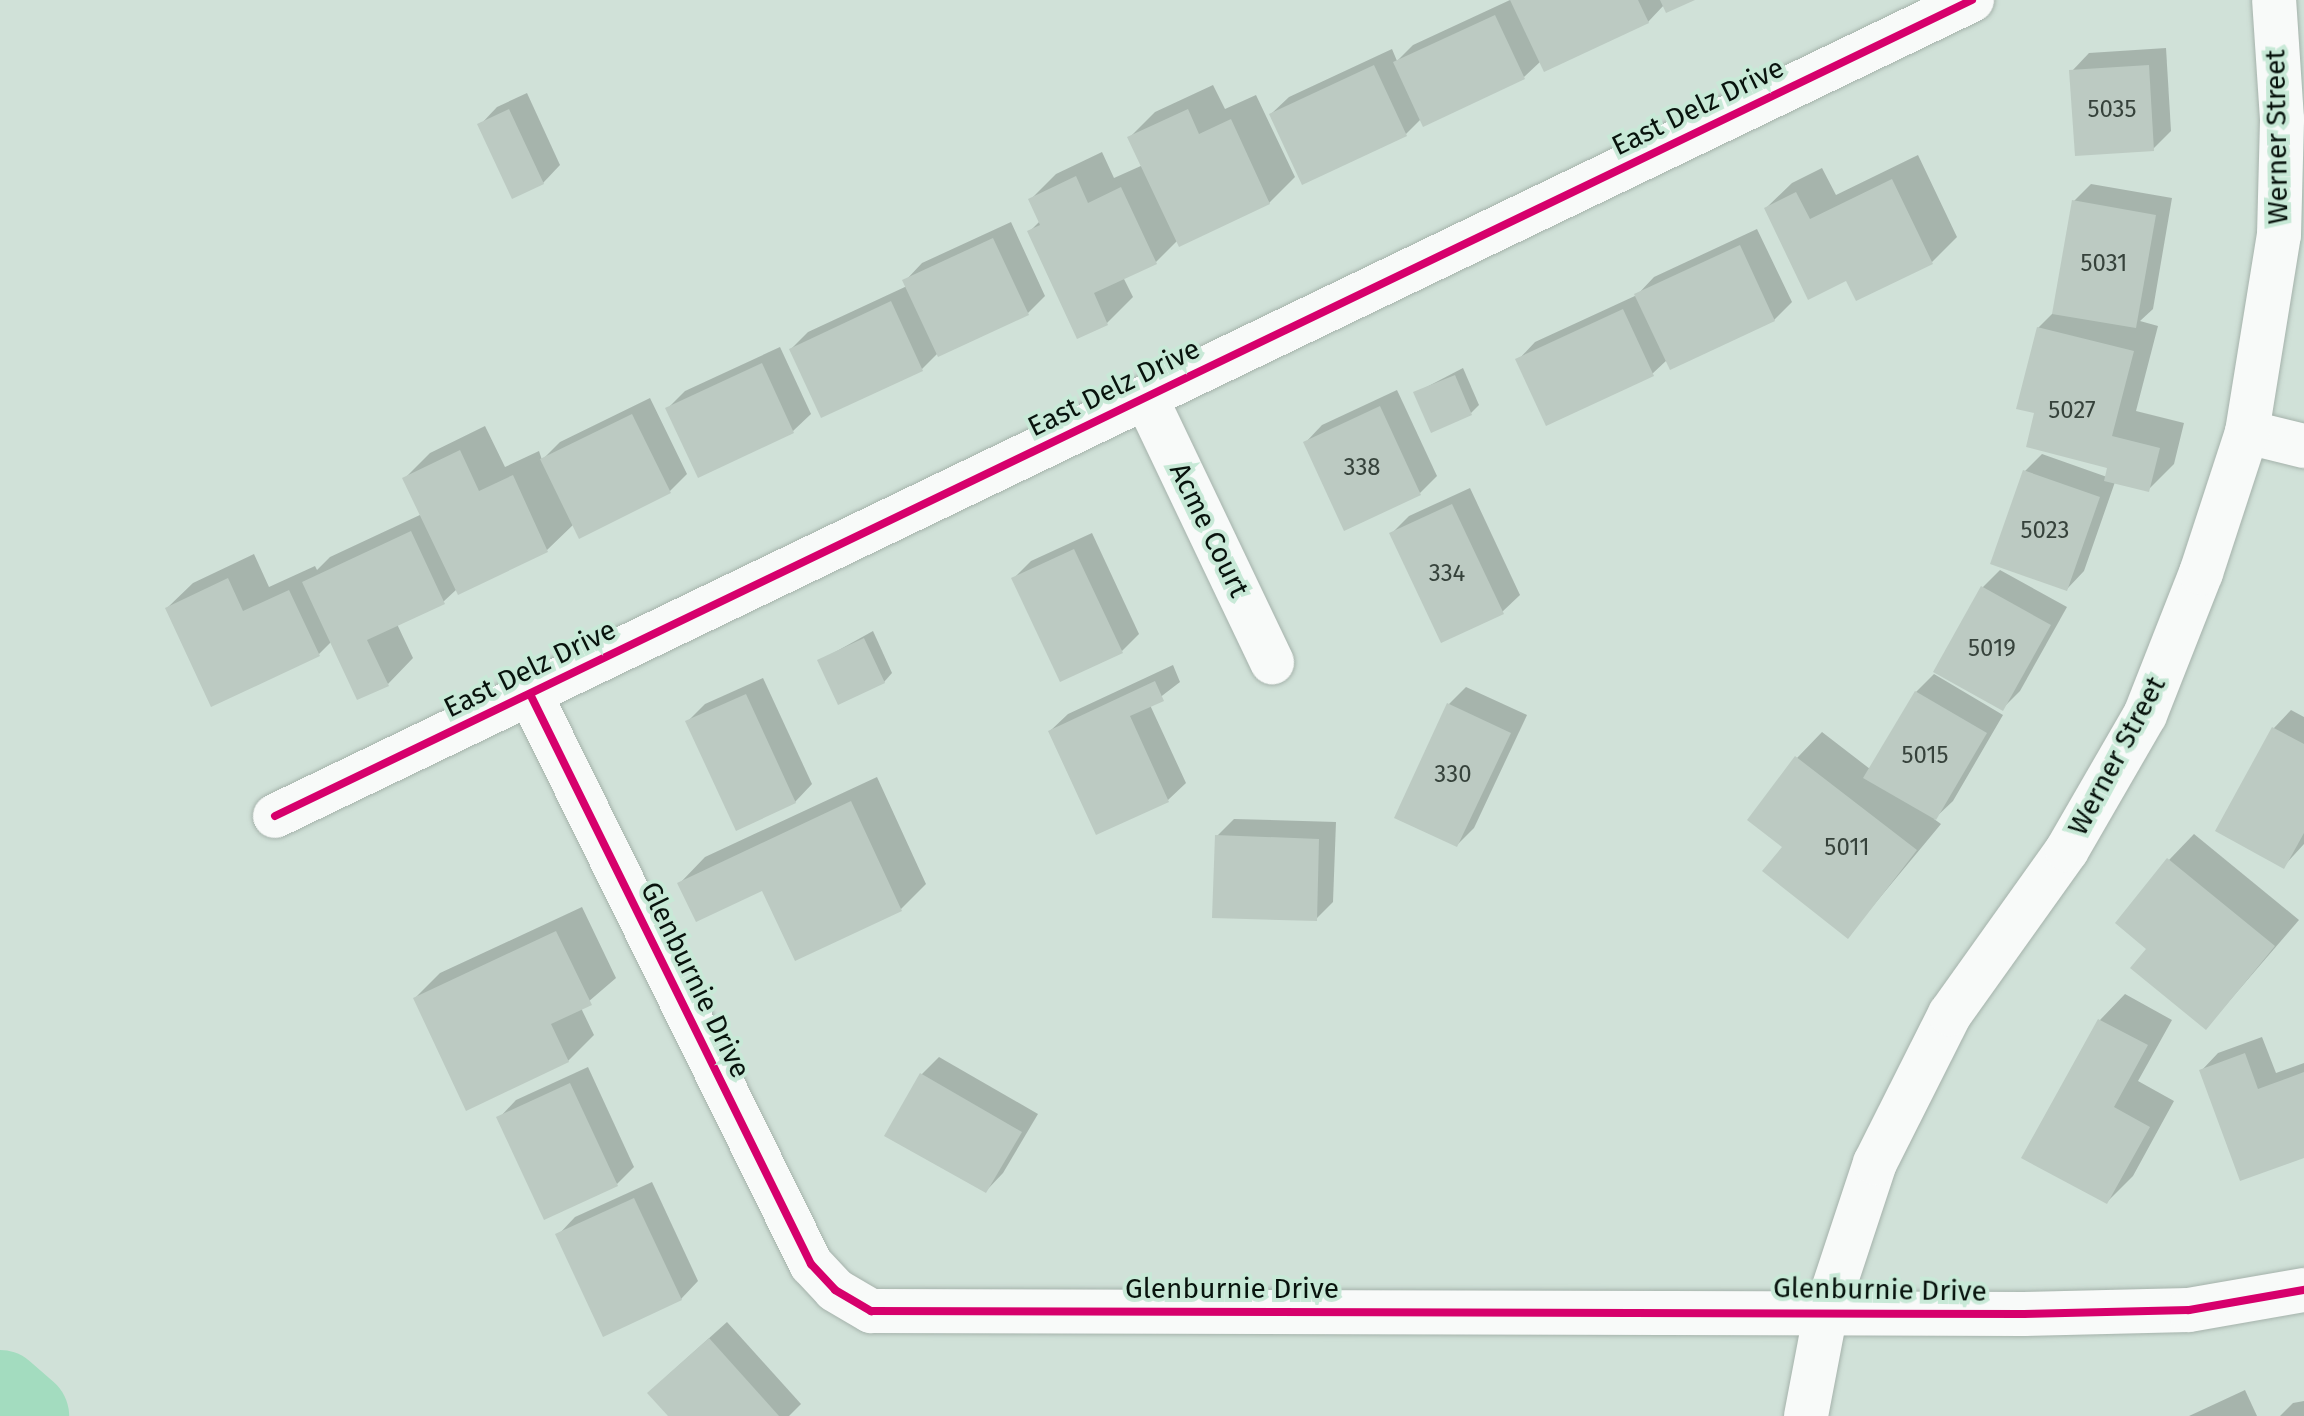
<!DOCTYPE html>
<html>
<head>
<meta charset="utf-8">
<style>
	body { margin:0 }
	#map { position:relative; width:2304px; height:1416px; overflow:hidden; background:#d0e1d8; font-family:"Fira Sans",sans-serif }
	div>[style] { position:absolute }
	.shadow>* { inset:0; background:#0003 }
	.river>* { height:90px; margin:-45px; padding:0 45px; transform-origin:45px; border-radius:45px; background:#a3dcbf }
	.building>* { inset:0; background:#bccac2 }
	.roads { filter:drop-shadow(0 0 2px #a5b2ab) drop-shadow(0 0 2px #a5b2ab) }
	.minor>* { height:44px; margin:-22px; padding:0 22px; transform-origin:22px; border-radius:22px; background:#f8faf9 }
	.tertiary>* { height:44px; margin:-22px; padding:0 22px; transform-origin:22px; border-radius:22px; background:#f8faf9 }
	.cycleway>* { height:8px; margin:-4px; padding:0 4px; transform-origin:4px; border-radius:4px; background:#d6006c }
	span { translate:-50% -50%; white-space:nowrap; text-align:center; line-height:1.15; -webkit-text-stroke:8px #c8e9d7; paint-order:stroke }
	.number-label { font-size:24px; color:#36423b }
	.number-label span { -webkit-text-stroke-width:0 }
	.street-label { font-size:28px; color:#08130d }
</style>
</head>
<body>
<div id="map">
	<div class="shadow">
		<div style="clip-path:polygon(1510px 0,1690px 0,1664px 5px,1648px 22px,1541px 61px,1524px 77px,1424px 124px,1422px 118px,1406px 134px,1271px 114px,1289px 97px,1392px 49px,1397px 61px,1413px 45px)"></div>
		<div style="clip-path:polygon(2166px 48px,2171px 131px,2153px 149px,2072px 71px,2089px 53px)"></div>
		<div style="clip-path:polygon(1213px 85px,1225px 109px,1256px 95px,1295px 177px,1269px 203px,1178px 240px,1156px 262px,1123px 277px,1133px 297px,1107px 323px,1078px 337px,1029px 232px,1041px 220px,1031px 199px,1056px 174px,1102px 152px,1114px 178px,1143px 165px,1130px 137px,1155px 112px)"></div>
		<div style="clip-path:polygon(527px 93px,560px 165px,543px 183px,480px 125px,497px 107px)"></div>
		<div style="clip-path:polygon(1918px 155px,1957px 237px,1931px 263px,1766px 208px,1792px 183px,1822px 168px,1836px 195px)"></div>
		<div style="clip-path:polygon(2091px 184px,2172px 198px,2153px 309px,2140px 321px,2158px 326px,2136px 411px,2184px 423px,2174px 464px,2148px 490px,2115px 482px,2084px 571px,2067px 589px,2025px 471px,2042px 454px,2107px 477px,2109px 466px,2036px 412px,2038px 328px,2054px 312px,2074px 201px)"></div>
		<div style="clip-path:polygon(1011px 222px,1045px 296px,1028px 313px,938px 353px,922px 369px,791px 349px,808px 332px,907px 286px,905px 281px,922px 263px)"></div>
		<div style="clip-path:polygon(1757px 229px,1792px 302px,1774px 320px,1667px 360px,1652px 374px,1518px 360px,1535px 342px,1637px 295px,1654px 277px)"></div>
		<div style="clip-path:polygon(780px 347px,811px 414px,793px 431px,699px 475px,668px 408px,685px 391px)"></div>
		<div style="clip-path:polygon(1463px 368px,1479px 405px,1471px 413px,1415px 393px)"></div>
		<div style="clip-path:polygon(1397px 390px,1437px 476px,1420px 493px,1305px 443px,1322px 425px)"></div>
		<div style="clip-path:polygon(650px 398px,687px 474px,669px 492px,574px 524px,547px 550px,459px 592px,457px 589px,443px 602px,397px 624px,413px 658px,388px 684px,332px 641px,319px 654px,167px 608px,193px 583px,254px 554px,269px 587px,315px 566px,317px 570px,330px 557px,422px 514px,405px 478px,430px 453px,485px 426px,505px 467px,539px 451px,542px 460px,560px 442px)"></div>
		<div style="clip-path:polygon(1470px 488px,1520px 595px,1502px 612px,1392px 533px,1409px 516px)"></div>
		<div style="clip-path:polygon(1092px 533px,1139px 634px,1122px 651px,1013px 579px,1031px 561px)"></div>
		<div style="clip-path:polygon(2000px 570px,2067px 607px,2020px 691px,2003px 708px,1936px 671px,1983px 587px)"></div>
		<div style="clip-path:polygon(873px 631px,892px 673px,884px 682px,819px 661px)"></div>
		<div style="clip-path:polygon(1173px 665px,1180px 682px,1150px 705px,1186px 783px,1168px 800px,1097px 833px,1050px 731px,1068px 714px)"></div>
		<div style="clip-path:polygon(1934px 674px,2003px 715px,1953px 801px,1934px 819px,1941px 824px,1848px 936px,1784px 846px,1797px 758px,1822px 732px,1870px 769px,1916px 692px)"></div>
		<div style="clip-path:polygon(763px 678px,812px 784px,795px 802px,688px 721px,705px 704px)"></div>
		<div style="clip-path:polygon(1466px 687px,1527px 715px,1474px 828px,1457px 845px,1449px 704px)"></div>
		<div style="clip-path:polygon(2291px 710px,2304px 717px,2304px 844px,2284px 866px,2218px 830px,2274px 728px)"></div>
		<div style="clip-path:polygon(877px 777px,926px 884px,901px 909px,763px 889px,680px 883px,705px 857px)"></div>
		<div style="clip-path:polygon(1234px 819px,1336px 822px,1333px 902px,1316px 919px,1217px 836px)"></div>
		<div style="clip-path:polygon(2194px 834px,2299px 920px,2206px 1028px,2149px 949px,2169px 860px)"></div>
		<div style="clip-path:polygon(582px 907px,616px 978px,581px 1008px,594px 1035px,568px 1061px,415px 998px,440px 973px)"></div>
		<div style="clip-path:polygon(2125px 994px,2172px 1020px,2138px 1081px,2174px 1101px,2133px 1176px,2107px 1202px,2024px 1157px,2100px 1020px)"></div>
		<div style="clip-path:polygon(2262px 1037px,2276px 1073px,2304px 1063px,2304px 1156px,2201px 1071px,2218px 1053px)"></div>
		<div style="clip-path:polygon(939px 1057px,1038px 1114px,1003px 1173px,986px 1191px,921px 1075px)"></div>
		<div style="clip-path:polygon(588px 1067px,634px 1167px,617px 1184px,499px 1118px,516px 1100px)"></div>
		<div style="clip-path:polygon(652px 1182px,698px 1281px,681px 1299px,558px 1235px,575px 1217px)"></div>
		<div style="clip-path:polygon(727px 1322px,801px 1404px,789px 1416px,671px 1416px,667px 1376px)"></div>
		<div style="clip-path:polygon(2245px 1390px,2257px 1416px,2189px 1416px)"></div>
		<div style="clip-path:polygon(2304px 1401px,2304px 1416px,2280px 1416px,2293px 1403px)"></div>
	</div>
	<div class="river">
		<div style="left:0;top:1395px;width:32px;rotate:41deg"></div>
	</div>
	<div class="building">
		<div style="clip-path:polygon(1510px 0,1638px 0,1649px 23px,1544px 72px)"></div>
		<div style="clip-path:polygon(1660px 0,1695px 0,1666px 13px)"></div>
		<div style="clip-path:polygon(1495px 15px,1525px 79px,1423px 127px,1393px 62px)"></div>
		<div style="clip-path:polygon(1374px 65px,1407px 136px,1302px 185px,1269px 114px)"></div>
		<div style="clip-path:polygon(2149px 65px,2154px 151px,2075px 156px,2069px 70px)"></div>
		<div style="clip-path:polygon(509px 109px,544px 184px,512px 199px,477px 124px)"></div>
		<div style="clip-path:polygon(1188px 109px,1199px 134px,1231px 119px,1270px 204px,1179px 247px,1127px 137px)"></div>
		<div style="clip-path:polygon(1076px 176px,1088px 203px,1121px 187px,1157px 264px,1094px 293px,1108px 325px,1077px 339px,1027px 231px,1040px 225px,1028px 199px)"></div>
		<div style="clip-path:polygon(1892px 179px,1933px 264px,1856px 301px,1846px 281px,1808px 300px,1764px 208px,1796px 192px,1810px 219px)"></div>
		<div style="clip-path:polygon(2072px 200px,2156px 215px,2136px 328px,2052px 314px)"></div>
		<div style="clip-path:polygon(993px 238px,1029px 315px,938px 357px,902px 280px)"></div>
		<div style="clip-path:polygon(1740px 245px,1775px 321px,1670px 370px,1634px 294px)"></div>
		<div style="clip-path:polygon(891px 301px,923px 371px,821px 418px,789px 349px)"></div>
		<div style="clip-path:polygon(1623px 309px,1654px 376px,1546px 426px,1515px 359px)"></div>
		<div style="clip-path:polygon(2037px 327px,2134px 351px,2112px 436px,2160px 448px,2149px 492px,2104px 481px,2107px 468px,2026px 447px,2034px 413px,2016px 409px)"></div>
		<div style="clip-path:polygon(762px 363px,794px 433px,698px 478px,665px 408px)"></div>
		<div style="clip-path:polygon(1455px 375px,1472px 415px,1431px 433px,1413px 392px)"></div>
		<div style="clip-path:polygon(1380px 406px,1421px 495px,1344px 531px,1303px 442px)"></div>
		<div style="clip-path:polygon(632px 414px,671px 493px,579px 539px,540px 459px)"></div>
		<div style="clip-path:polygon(460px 450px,479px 491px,513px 475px,548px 552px,458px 595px,402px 478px)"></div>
		<div style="clip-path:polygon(2023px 470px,2100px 497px,2067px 591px,1990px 564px)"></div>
		<div style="clip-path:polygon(1452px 504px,1504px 614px,1441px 643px,1389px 533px)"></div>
		<div style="clip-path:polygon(411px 531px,445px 604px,367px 640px,389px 686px,357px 700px,302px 582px)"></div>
		<div style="clip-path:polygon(1074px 549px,1123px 653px,1060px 682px,1011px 578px)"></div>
		<div style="clip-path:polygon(228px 578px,243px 611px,289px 590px,320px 656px,211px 707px,165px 608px)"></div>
		<div style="clip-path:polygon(1981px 586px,2051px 625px,2003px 711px,1933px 672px)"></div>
		<div style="clip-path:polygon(864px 638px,885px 683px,838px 705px,817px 660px)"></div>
		<div style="clip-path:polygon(1155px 681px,1164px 701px,1130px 716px,1169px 802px,1096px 835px,1048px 731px)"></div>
		<div style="clip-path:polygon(1915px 691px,1987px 733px,1936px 820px,1863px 778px)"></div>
		<div style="clip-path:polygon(746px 694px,796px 803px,736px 831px,685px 721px)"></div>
		<div style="clip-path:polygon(1447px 703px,1511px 733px,1457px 847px,1394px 818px)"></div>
		<div style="clip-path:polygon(2272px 727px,2304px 744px,2304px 833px,2284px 869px,2215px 831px)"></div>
		<div style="clip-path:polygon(1795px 756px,1917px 850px,1848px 939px,1762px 871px,1782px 847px,1747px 820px)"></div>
		<div style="clip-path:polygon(851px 801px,902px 911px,795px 961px,762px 891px,696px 922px,677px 883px)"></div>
		<div style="clip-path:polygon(1215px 835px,1319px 839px,1317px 921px,1212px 918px)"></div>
		<div style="clip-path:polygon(2167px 858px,2275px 946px,2206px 1030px,2130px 968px,2146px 949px,2115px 923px)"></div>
		<div style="clip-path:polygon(556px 931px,592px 1005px,551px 1024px,569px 1062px,466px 1111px,413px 998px)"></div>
		<div style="clip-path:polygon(2098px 1019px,2148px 1045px,2114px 1107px,2150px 1127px,2107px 1204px,2021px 1158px)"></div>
		<div style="clip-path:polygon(2245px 1053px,2258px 1089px,2304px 1072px,2304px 1158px,2240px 1181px,2199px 1070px)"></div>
		<div style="clip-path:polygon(920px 1073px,1022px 1132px,986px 1193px,884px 1136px)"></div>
		<div style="clip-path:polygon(570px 1083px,618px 1186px,544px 1220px,496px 1117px)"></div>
		<div style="clip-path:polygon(634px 1198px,682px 1300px,603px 1337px,555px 1234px)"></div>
		<div style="clip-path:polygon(709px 1338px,779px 1416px,668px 1416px,647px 1393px)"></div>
	</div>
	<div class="roads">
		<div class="minor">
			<div style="left:1146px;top:398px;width:293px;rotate:64.5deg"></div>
			<div style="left:2247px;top:432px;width:59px;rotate:13.8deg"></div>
			<div style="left:530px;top:694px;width:636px;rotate:63.76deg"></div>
			<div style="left:811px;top:1264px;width:35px;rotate:47deg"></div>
			<div style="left:835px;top:1290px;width:42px;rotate:30.3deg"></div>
			<div style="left:871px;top:1311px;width:1153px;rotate:0.15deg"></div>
			<div style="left:2024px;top:1314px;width:165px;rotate:-1.4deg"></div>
			<div style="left:2189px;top:1310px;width:117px;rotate:-9.9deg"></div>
			<div style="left:275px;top:816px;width:1883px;rotate:-25.68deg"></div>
		</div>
		<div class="tertiary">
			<div style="left:1806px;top:1416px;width:107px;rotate:-79.2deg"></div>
			<div style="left:1826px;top:1311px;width:156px;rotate:-71.7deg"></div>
			<div style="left:1875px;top:1163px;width:167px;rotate:-63.3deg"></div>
			<div style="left:1950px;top:1014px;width:201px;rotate:-54.5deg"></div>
			<div style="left:2067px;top:850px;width:156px;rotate:-60deg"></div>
			<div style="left:2145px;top:715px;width:153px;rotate:-68.5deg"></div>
			<div style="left:2201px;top:573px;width:148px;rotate:-71.9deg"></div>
			<div style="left:2247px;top:432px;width:200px;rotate:-80.8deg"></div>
			<div style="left:2279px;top:235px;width:116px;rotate:-88.5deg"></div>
			<div style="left:2282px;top:119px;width:119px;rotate:-93.8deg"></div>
		</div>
	</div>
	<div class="cycleway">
		<div style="left:530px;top:694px;width:636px;rotate:63.76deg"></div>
		<div style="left:811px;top:1264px;width:35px;rotate:47deg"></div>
		<div style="left:835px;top:1290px;width:42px;rotate:30.3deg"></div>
		<div style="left:871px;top:1311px;width:1153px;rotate:0.15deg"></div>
		<div style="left:2024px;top:1314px;width:165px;rotate:-1.4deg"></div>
		<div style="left:2189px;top:1310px;width:117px;rotate:-9.9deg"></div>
		<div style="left:275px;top:816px;width:1883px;rotate:-25.68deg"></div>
	</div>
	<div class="number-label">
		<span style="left:2112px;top:110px">5035</span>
		<span style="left:2104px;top:264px">5031</span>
		<span style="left:2072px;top:411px">5027</span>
		<span style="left:1362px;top:468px">338</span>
		<span style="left:2045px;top:531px">5023</span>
		<span style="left:1447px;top:574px">334</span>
		<span style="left:1992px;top:649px">5019</span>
		<span style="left:1925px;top:756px">5015</span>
		<span style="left:1453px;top:775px">330</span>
		<span style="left:1847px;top:848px">5011</span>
	</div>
	<div class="street-label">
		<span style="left:1698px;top:107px;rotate:-26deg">East Delz Drive</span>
		<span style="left:2277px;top:137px;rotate:-91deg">Werner Street</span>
		<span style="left:1114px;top:388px;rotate:-26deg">East Delz Drive</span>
		<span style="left:1209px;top:530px;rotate:64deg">Acme Court</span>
		<span style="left:530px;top:669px;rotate:-26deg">East Delz Drive</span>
		<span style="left:2117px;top:756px;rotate:-62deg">Werner Street</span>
		<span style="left:695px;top:980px;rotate:64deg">Glenburnie Drive</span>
		<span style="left:1232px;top:1289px">Glenburnie Drive</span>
		<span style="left:1880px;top:1290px;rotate:1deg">Glenburnie Drive</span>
	</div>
</div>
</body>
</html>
